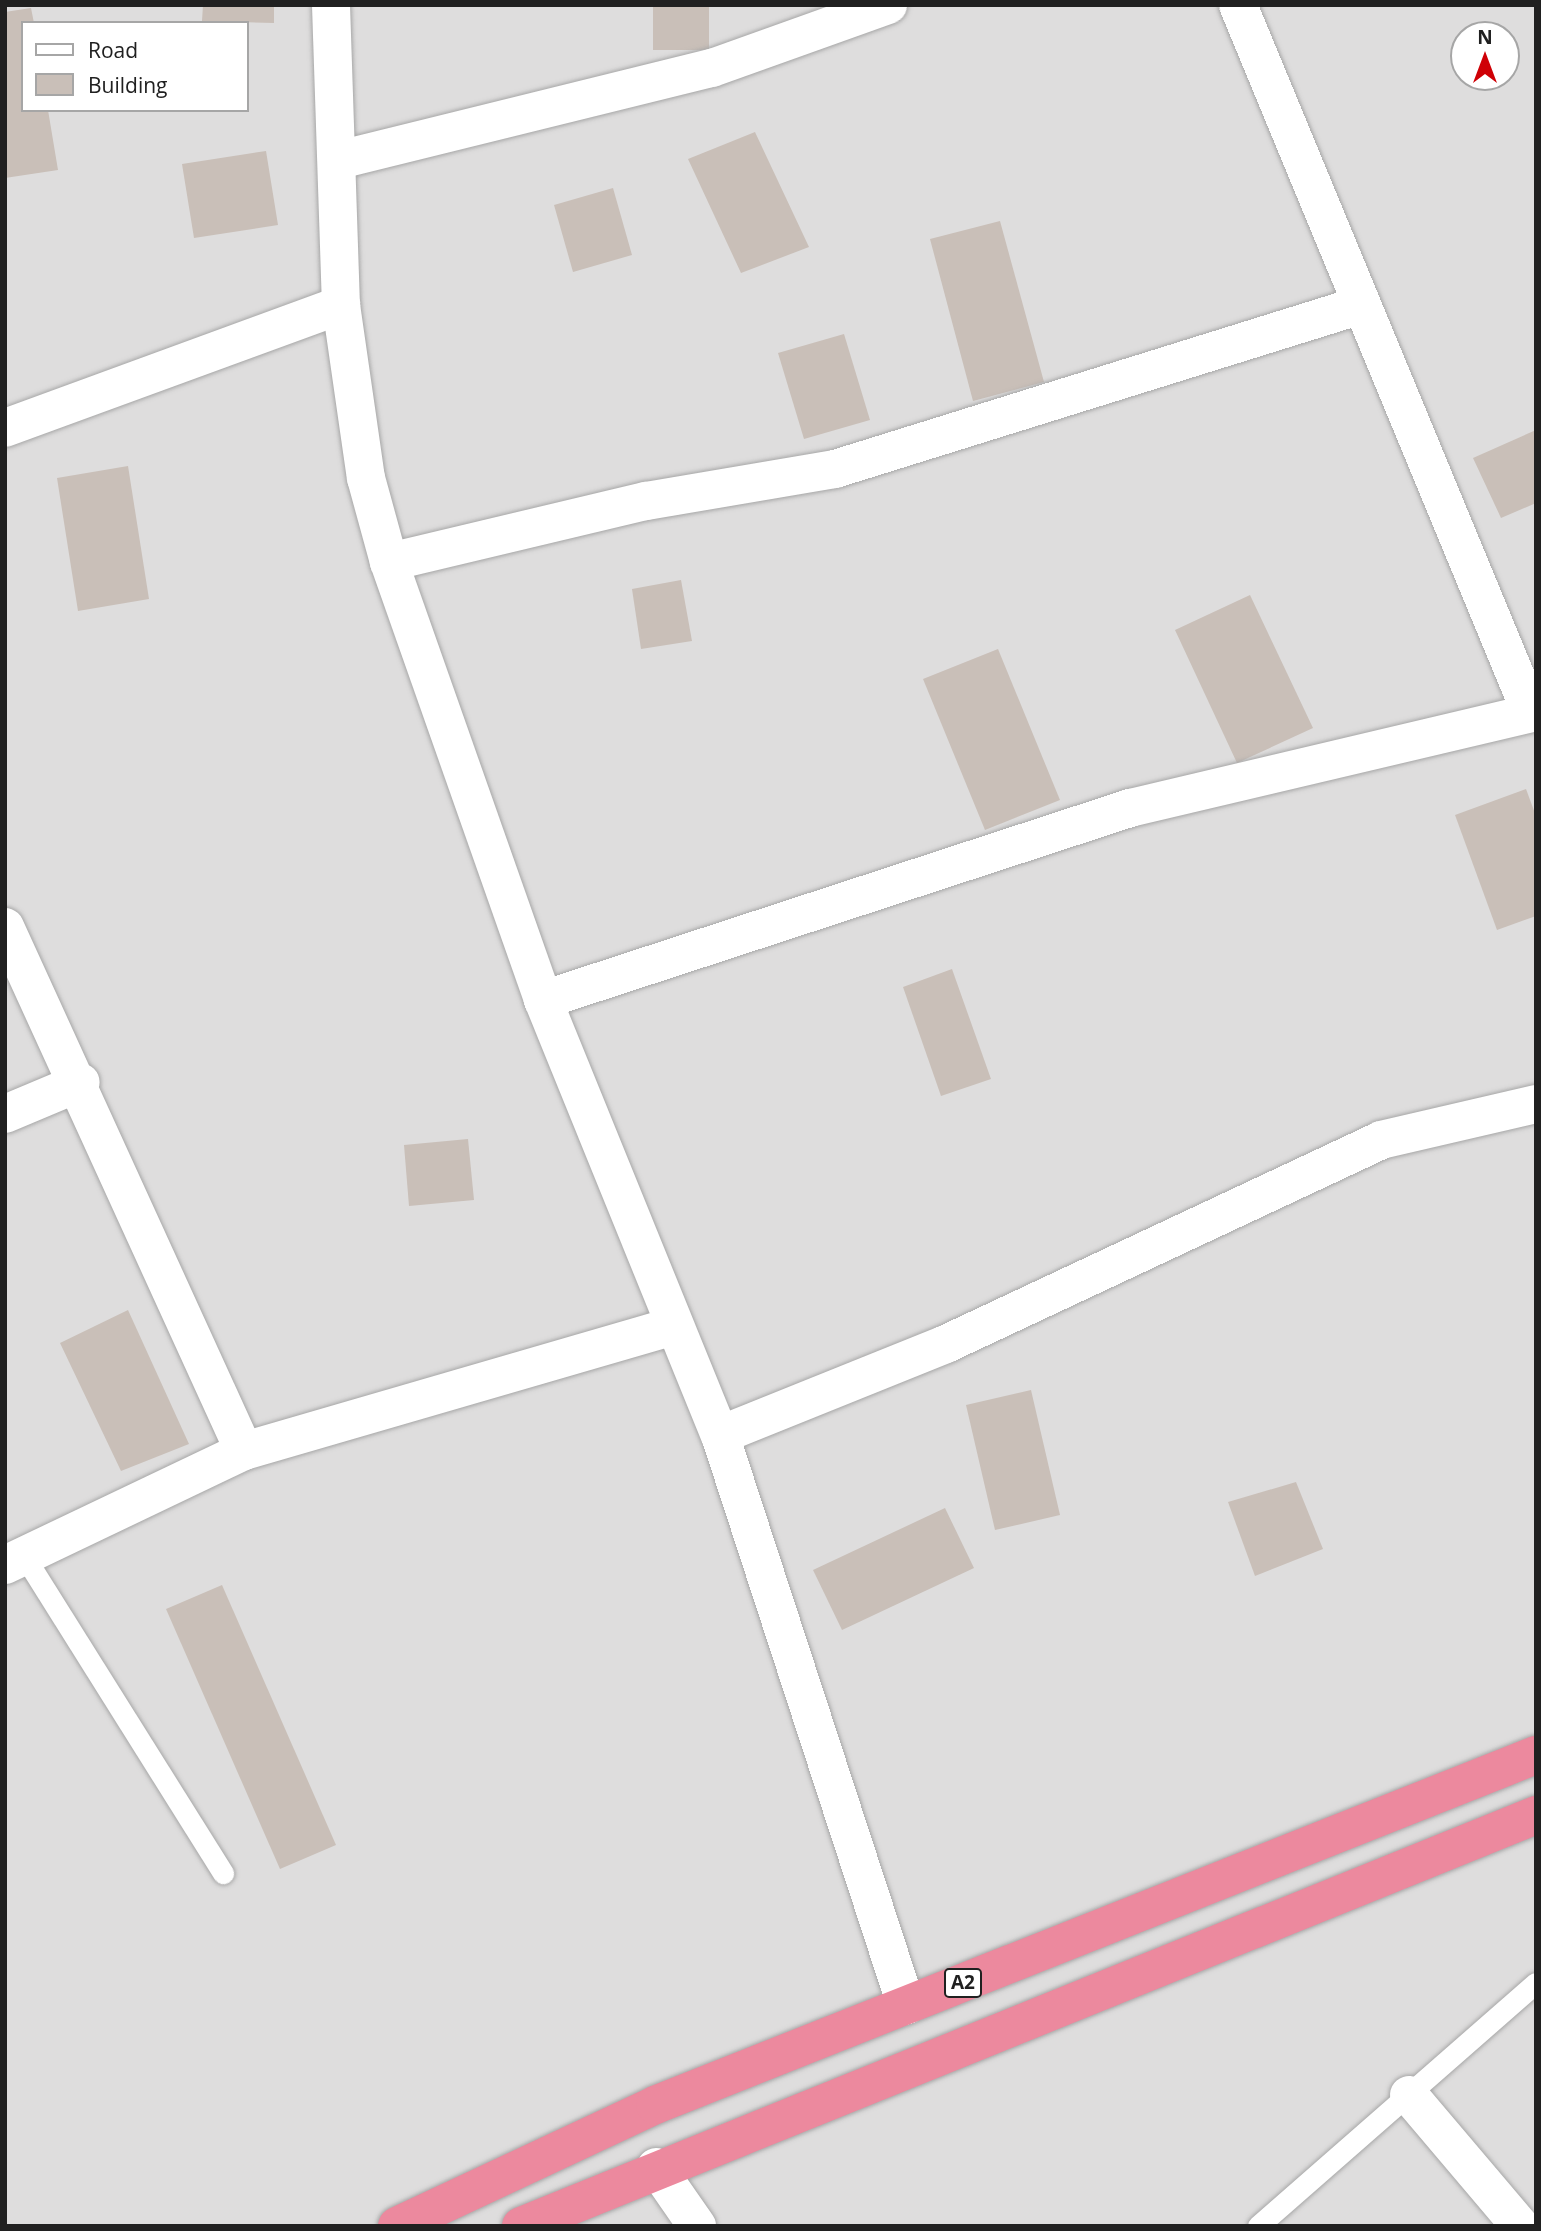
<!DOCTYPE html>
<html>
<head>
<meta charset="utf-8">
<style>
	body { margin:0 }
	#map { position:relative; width:1541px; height:2231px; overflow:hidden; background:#f1ede6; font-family:"Open Sans",sans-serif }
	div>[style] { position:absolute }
	.residential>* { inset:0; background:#dedddd }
	.building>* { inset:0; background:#c9bfb8 }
	.roads { filter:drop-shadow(0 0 2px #a7a7a7) drop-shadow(0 0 2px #a7a7a7) }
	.lane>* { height:21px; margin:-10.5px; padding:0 10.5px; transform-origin:10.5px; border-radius:10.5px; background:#fff }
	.street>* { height:38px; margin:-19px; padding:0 19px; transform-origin:19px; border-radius:19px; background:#fff }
	.highway>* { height:38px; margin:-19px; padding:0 19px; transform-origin:19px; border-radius:19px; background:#ec899e }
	span { translate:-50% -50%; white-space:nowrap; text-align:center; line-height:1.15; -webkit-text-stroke:5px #fff; paint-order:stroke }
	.shield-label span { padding:2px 5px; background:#fff; border:2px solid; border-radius:5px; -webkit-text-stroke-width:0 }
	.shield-label { font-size:19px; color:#202020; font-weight:700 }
	.frame { position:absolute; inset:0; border:7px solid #202020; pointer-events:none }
	.legend { position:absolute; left:21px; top:21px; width:228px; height:91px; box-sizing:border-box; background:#fff; border:2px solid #a6a6a6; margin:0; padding:9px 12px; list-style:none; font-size:21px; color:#202020 }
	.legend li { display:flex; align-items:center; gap:14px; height:35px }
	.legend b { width:35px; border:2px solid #a6a6a6 }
	.north { position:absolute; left:1450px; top:21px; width:70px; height:70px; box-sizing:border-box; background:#fff; border:2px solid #a6a6a6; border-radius:50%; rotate:0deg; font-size:19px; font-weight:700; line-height:28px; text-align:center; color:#202020 }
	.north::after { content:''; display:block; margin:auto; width:24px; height:32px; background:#cf0006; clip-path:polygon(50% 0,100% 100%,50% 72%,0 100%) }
</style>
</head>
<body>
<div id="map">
	<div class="residential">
		<div style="clip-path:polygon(evenodd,5px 5px,1536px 5px,1536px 2226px,5px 2226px,5px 5px,23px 23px,247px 23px,247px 110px,23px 110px,23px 23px,5px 5px,1464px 35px,1506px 35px,1506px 77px,1464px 77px,1464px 35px)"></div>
	</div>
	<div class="building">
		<div style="clip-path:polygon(203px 5px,274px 5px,274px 23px,202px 21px)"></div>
		<div style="clip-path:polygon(653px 5px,709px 5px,709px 50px,653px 50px)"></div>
		<div style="clip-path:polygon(31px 8px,34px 23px,23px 23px,23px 110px,48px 110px,58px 170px,5px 178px,5px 12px)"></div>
		<div style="clip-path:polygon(755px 132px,809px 247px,741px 273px,688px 159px)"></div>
		<div style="clip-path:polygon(266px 151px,278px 225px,194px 238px,182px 164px)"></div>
		<div style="clip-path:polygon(613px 188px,632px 255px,573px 272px,554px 205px)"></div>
		<div style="clip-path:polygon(1000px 221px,1044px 382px,973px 401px,930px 239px)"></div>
		<div style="clip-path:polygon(844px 334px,870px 420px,804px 439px,778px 353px)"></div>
		<div style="clip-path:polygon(1536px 430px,1536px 503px,1501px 518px,1473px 458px)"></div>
		<div style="clip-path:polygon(128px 466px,149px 599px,78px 611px,57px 478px)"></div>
		<div style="clip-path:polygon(681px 580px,692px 641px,641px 649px,632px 589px)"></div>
		<div style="clip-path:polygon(1250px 595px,1313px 728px,1237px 763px,1175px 630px)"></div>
		<div style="clip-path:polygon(998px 649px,1060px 800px,985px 830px,923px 679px)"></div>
		<div style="clip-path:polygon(1526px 789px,1536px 816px,1536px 916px,1497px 930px,1455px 815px)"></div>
		<div style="clip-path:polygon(952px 969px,991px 1079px,941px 1096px,903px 987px)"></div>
		<div style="clip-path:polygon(468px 1139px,474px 1200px,409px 1206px,404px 1145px)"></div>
		<div style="clip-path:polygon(128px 1310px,189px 1444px,121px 1471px,60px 1343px)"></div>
		<div style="clip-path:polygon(1031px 1390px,1060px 1515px,995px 1530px,966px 1405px)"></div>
		<div style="clip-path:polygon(1296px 1482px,1323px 1549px,1255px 1576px,1228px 1502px)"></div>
		<div style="clip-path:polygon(945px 1508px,974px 1568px,842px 1630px,813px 1570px)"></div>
		<div style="clip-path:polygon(222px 1585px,336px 1845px,280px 1869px,166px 1609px)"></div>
	</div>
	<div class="roads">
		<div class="lane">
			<div style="left:26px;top:1559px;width:371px;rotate:57.9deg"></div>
			<div style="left:1258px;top:2226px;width:369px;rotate:-41.2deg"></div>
		</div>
		<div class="street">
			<div style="left:331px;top:5px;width:300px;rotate:88.1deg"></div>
			<div style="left:341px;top:305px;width:175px;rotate:81.8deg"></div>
			<div style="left:366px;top:478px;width:87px;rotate:74.7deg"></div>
			<div style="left:389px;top:562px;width:464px;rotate:70.6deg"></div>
			<div style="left:543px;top:1000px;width:470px;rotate:67.9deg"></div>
			<div style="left:720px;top:1435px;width:600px;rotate:71.93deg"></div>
			<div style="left:1238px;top:5px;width:766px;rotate:67.52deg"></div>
			<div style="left:339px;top:160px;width:384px;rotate:-13.9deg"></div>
			<div style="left:712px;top:68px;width:187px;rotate:-19.7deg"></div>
			<div style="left:5px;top:428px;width:358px;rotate:-20.1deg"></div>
			<div style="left:389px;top:562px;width:264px;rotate:-13.4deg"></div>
			<div style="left:646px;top:501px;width:192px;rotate:-9.6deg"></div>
			<div style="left:835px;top:469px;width:548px;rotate:-17.31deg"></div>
			<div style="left:5px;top:927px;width:576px;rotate:65.48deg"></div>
			<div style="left:543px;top:1000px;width:618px;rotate:-18.11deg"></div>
			<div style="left:1130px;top:808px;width:417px;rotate:-13.3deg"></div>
			<div style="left:5px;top:1114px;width:82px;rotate:-22.8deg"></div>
			<div style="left:720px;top:1435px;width:244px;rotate:-21.9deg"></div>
			<div style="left:946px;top:1344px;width:480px;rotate:-25.1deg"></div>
			<div style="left:1381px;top:1140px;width:159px;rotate:-13.1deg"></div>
			<div style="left:5px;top:1565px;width:265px;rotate:-25.5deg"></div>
			<div style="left:244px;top:1451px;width:445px;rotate:-16.2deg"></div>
			<div style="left:1409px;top:2095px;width:172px;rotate:49.7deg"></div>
			<div style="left:656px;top:2167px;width:72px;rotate:55.2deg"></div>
		</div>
		<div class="highway">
			<div style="left:397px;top:2226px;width:285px;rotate:-25.1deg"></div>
			<div style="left:655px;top:2105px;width:948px;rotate:-21.67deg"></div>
			<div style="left:521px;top:2226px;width:1095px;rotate:-22.04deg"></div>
		</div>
	</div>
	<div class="shield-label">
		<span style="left:963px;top:1983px">A2</span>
	</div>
	<div class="frame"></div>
	<ul class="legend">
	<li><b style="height:9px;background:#fff"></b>Road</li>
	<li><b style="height:19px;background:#c9bfb8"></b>Building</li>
	</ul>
	<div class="north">N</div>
</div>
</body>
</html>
